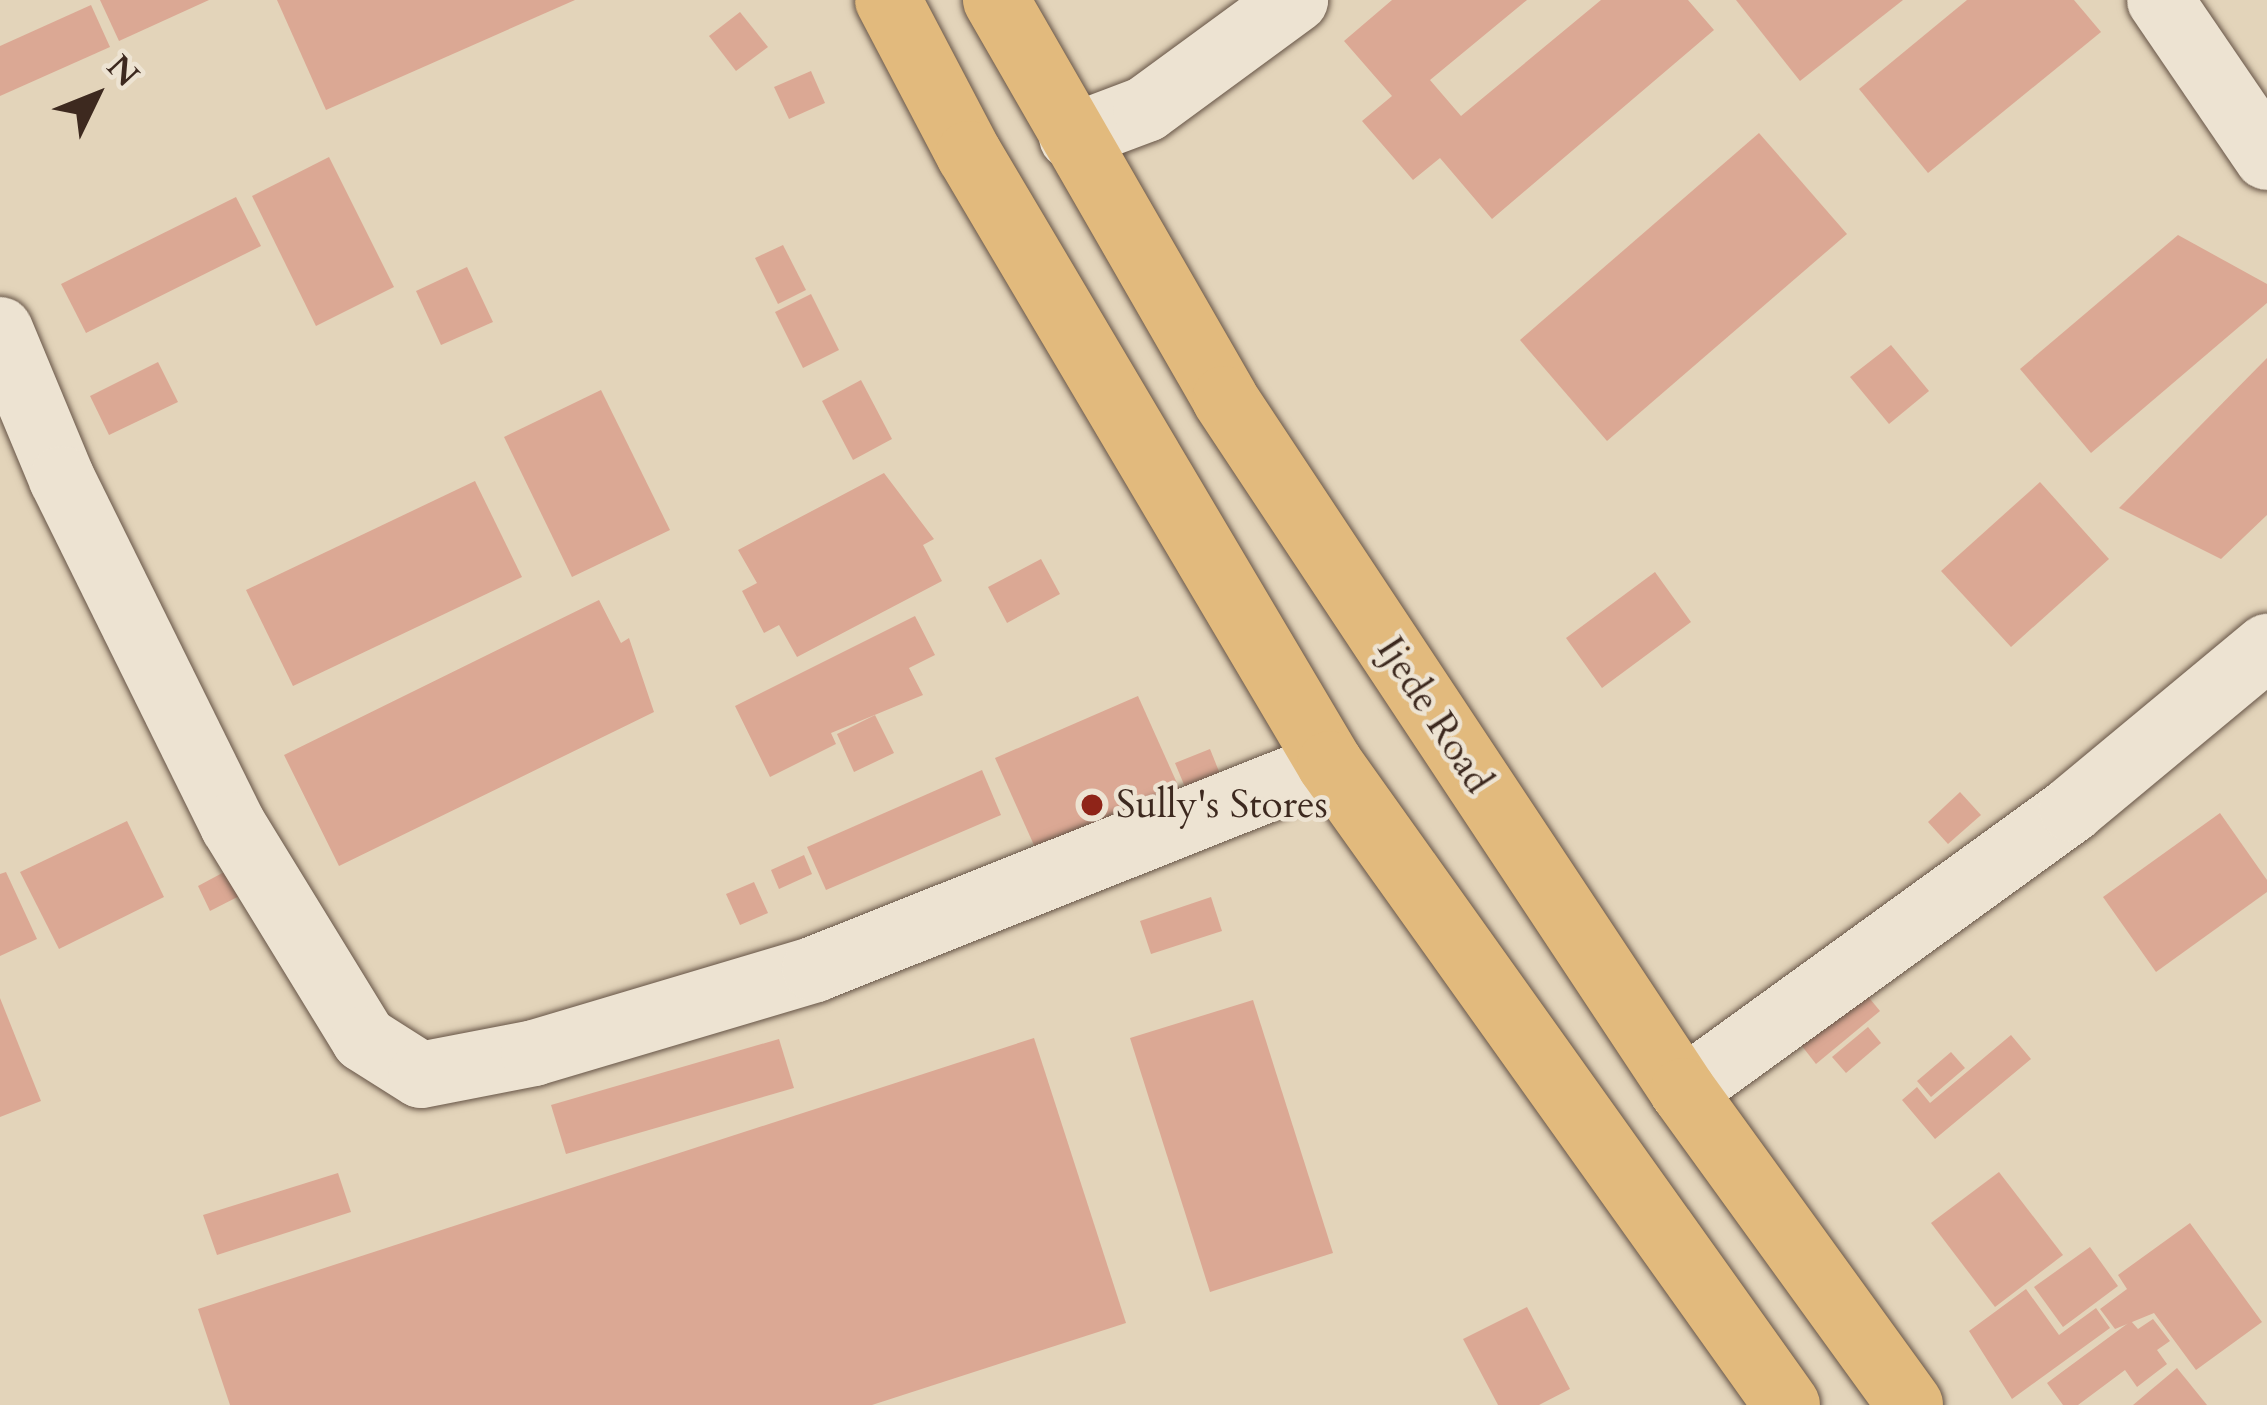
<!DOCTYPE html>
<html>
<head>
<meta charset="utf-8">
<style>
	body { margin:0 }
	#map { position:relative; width:2267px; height:1405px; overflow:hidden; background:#e3d4ba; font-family:Cardo,serif }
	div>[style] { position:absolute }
	.building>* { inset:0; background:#dba894 }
	.roads { filter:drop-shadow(0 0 3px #665446) drop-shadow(0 0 3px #665446) }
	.minor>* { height:66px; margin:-33px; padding:0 33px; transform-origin:33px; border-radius:33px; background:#ede3d2 }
	.major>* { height:66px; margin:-33px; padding:0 33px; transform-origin:33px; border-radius:33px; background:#e2ba7d }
	.dots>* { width:33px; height:33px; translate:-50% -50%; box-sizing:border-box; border:6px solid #ede3d2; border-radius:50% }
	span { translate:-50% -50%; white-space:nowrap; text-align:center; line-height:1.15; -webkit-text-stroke:9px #ede3d2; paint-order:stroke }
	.street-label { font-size:39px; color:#3d291f }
	.poi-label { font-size:39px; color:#3d291f }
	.left { translate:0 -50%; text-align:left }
	.north { position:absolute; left:36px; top:36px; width:120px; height:120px; -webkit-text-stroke:9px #ede3d2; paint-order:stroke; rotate:47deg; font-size:33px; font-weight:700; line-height:48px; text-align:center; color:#3d291f }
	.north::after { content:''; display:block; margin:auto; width:42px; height:54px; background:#3d291f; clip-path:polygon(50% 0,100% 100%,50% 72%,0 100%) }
</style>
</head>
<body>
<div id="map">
	<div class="building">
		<div style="clip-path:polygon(100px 0,209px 0,119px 41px)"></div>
		<div style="clip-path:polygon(277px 0,575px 0,326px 110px)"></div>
		<div style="clip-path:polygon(1392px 0,1527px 0,1430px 80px,1461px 116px,1601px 0,1688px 0,1714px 30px,1492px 219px,1440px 158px,1413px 180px,1362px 121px,1392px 96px,1344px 41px)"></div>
		<div style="clip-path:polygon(1736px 0,1903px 0,1800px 81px)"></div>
		<div style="clip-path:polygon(1967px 0,2074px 0,2101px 32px,1928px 173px,1859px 89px)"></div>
		<div style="clip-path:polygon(91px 5px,110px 47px,0 96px,0 46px)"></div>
		<div style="clip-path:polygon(740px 12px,768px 47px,736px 71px,709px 36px)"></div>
		<div style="clip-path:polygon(811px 71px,825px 103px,789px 119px,774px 87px)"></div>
		<div style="clip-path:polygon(1759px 133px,1847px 234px,1607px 441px,1520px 340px)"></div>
		<div style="clip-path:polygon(329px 157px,394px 287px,316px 326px,252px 196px)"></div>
		<div style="clip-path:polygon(236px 197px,261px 246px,86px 333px,61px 284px)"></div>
		<div style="clip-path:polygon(2178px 235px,2267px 284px,2267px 303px,2091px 453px,2020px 369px)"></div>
		<div style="clip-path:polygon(783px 245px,806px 290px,778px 304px,755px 258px)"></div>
		<div style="clip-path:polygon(467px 267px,493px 322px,441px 345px,416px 291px)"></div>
		<div style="clip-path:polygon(811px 294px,839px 350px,803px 368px,775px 312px)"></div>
		<div style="clip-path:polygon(1891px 345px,1929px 391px,1889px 424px,1850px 377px)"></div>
		<div style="clip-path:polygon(2267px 358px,2267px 515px,2221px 559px,2119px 508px)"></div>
		<div style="clip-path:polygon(158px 362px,178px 402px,109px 435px,90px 396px)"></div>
		<div style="clip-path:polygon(861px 380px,892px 439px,853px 460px,822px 401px)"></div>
		<div style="clip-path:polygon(601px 390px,670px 530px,572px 577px,504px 437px)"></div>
		<div style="clip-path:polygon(884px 473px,934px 539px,923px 545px,942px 581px,797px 657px,779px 625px,764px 633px,742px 591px,757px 583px,738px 550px)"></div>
		<div style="clip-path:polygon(475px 481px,522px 577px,293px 686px,246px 590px)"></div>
		<div style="clip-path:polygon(2040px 482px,2109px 559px,2011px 647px,1941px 571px)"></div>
		<div style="clip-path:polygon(1041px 559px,1060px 594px,1007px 623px,988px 587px)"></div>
		<div style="clip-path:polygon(1655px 572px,1691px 622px,1602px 688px,1566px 638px)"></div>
		<div style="clip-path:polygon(599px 600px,621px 643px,629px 638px,654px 712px,339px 866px,284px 755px)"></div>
		<div style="clip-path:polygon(915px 616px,935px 655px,909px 668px,923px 695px,831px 733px,836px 744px,770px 777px,735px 706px)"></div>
		<div style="clip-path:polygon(1138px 696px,1185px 801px,1042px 863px,995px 758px)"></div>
		<div style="clip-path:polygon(875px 715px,894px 753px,854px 772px,837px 734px)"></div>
		<div style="clip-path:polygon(1210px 749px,1224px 784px,1190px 799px,1175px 763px)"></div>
		<div style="clip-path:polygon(982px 770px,1001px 815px,826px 890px,807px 847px)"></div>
		<div style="clip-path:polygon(1960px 792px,1981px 815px,1948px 844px,1928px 822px)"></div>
		<div style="clip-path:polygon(2220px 813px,2267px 880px,2267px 892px,2156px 972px,2103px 897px)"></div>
		<div style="clip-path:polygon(127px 821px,164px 897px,59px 949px,20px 872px)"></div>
		<div style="clip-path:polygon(804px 855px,812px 874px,779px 889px,771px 870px)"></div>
		<div style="clip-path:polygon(241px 863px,253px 889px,210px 911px,198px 886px)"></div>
		<div style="clip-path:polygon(6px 872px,37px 939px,0 956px,0 874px)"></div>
		<div style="clip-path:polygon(754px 882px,768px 913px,740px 925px,726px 894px)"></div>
		<div style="clip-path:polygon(1211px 897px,1222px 931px,1151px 954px,1140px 921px)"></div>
		<div style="clip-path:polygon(1861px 988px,1880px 1011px,1816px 1064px,1798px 1041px)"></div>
		<div style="clip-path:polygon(0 998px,41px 1101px,0 1117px)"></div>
		<div style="clip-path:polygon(1253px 1000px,1333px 1253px,1210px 1292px,1130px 1038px)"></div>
		<div style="clip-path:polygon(1868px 1027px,1881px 1043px,1846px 1073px,1832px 1057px)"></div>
		<div style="clip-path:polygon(2011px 1035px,2031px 1059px,1935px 1139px,1902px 1100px,1917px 1087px,1930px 1103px)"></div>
		<div style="clip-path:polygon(1034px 1038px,1126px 1323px,872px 1405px,230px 1405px,198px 1309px)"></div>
		<div style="clip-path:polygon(779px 1039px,794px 1088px,566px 1154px,551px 1105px)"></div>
		<div style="clip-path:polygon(1951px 1052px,1965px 1068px,1931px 1097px,1917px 1081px)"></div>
		<div style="clip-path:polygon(1999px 1172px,2063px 1255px,1995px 1307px,1931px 1223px)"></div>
		<div style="clip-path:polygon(338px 1173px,351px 1212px,217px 1255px,203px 1215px)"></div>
		<div style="clip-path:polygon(2190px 1223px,2262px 1322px,2196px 1370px,2154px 1313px,2115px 1329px,2100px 1309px,2127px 1289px,2118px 1275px)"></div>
		<div style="clip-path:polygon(2090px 1247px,2118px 1286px,2063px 1327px,2034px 1287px)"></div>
		<div style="clip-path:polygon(2026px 1289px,2059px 1335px,2096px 1308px,2110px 1328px,2012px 1399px,1969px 1331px)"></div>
		<div style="clip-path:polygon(1527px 1307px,1570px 1389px,1539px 1405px,1498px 1405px,1463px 1339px)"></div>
		<div style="clip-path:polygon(2153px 1319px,2170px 1341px,2157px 1350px,2167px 1364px,2137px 1387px,2125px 1370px,2078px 1405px,2063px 1405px,2047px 1383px,2131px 1321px,2138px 1329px)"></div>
		<div style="clip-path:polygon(2177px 1368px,2207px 1405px,2133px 1405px)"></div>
	</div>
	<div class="roads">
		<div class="minor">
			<div style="left:2160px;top:0;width:190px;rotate:55.7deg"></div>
			<div style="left:1072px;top:137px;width:79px;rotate:-20.7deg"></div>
			<div style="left:1146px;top:109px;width:185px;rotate:-36.2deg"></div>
			<div style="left:0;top:330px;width:161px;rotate:67.4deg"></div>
			<div style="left:62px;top:479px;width:386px;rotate:63.7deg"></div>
			<div style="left:233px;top:825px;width:251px;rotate:58.5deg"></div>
			<div style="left:364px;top:1039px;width:67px;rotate:32.3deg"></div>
			<div style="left:421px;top:1075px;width:115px;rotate:-11deg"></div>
			<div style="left:534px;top:1053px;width:293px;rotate:-16.6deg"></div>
			<div style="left:815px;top:969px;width:554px;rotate:-21.71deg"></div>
			<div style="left:1683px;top:1091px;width:480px;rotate:-35.9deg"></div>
			<div style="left:2072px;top:809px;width:254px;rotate:-39.7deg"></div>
		</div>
		<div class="major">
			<div style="left:888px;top:0;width:174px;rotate:62.3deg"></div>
			<div style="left:969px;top:154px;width:709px;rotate:59.38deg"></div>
			<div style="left:1330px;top:764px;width:787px;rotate:54.51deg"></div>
			<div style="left:996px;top:0;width:460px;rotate:60.1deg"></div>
			<div style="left:1225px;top:399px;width:830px;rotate:56.5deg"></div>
			<div style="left:1683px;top:1091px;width:387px;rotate:54.1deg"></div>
		</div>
	</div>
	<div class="dots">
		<div style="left:1092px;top:805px;background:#8f2418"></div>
	</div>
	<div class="street-label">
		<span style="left:1434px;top:715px;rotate:57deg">Ijede Road</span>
	</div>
	<div class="poi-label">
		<span class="left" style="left:1116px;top:805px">Sully's Stores</span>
	</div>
	<div class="north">N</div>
</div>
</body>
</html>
